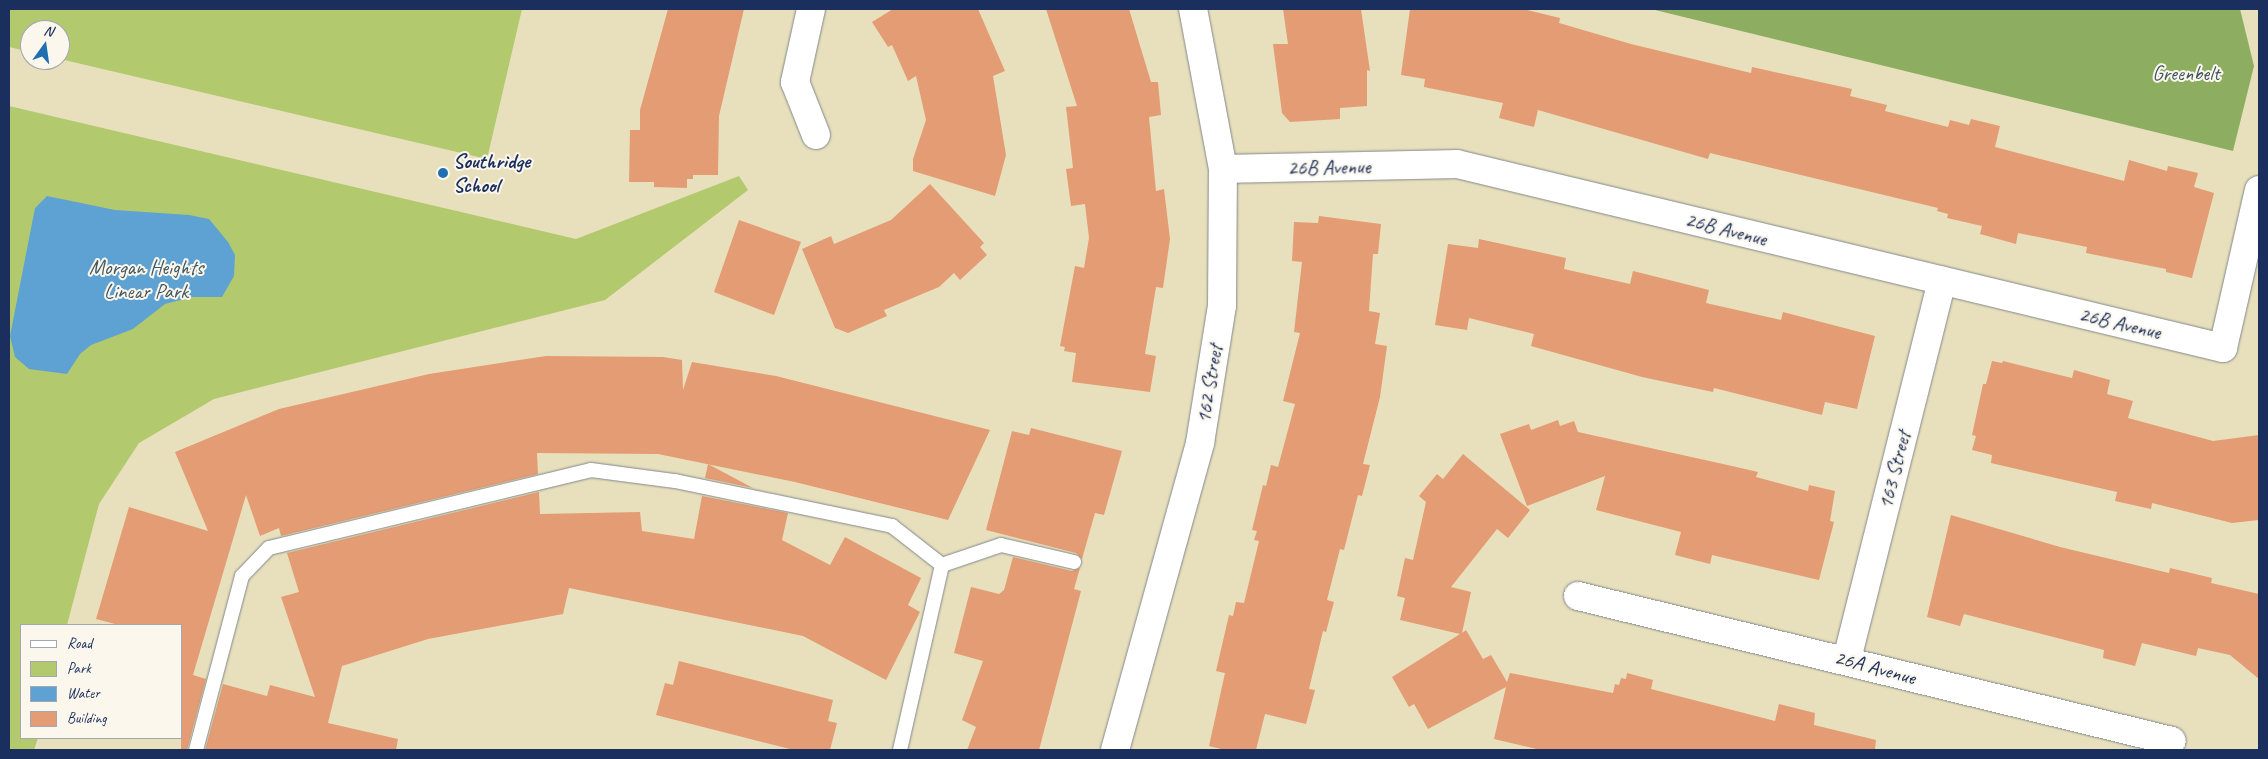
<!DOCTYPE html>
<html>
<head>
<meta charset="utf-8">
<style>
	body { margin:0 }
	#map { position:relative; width:2268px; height:759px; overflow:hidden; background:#e8e0bc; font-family:Caveat,sans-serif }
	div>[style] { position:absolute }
	.green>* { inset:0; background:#b2c96e }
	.forest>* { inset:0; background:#8dad61 }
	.water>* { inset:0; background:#5da2d2 }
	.building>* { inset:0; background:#e39c73 }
	.roads { filter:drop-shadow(0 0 1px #82888d) drop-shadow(0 0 1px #82888d) }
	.service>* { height:14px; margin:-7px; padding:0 7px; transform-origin:7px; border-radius:7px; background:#fff }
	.minor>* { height:28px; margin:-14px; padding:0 14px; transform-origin:14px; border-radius:14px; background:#fff }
	.dots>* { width:14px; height:14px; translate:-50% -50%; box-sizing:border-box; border:2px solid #fbf7ec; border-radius:50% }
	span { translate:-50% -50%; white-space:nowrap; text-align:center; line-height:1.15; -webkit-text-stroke:4px #fbf7ec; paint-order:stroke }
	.park-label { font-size:21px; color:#415662 }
	.poi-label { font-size:21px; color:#1b2f5e; font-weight:700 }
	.left { translate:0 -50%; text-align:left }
	.street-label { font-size:21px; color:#1b2f5e }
	.frame { position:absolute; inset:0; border:10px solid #1b2f5e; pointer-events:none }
	.legend { position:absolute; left:20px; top:624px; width:162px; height:115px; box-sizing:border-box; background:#fbf7ec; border:1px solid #a1a7b3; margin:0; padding:6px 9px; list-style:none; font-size:15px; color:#1b2f5e }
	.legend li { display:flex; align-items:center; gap:10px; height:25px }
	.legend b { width:25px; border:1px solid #a1a7b3 }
	.north { position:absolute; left:20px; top:20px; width:50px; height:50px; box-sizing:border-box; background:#fbf7ec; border:1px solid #a1a7b3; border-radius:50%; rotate:14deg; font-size:14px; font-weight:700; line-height:20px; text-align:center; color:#1b2f5e }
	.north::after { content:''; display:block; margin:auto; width:18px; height:22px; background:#1f6fb2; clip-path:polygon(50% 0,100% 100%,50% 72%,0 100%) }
</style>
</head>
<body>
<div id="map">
	<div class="green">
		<div style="clip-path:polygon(9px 9px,522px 9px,487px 159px,60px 59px,60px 30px,30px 30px,30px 52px,9px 47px)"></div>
		<div style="clip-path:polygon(9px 106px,576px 239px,739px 176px,748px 190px,605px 300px,214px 399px,139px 443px,99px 504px,67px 625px,21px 625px,21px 738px,38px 738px,34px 750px,9px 750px)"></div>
	</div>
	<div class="forest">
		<div style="clip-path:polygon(1651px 9px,2240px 9px,2254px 66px,2233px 151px)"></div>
	</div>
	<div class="water">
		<div style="clip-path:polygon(47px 196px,115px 210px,189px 215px,209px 219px,228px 242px,235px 255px,234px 276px,222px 297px,192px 297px,165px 304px,133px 329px,91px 345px,80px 354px,67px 374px,29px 369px,15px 357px,10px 336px,35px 208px)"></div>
	</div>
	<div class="building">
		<div style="clip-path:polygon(668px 9px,744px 9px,719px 116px,718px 175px,693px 175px,693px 179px,687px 179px,687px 188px,654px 187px,654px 182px,629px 182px,630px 130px,640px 130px,640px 110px)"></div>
		<div style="clip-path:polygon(893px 9px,978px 9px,1005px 71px,993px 76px,1006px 155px,995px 196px,913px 171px,913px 159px,926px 120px,916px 76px,908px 81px,892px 45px,888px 47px,872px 22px)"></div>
		<div style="clip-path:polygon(1046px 9px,1129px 9px,1151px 82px,1158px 82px,1161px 115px,1149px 117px,1156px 191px,1164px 189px,1170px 239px,1163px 288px,1156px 287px,1145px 354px,1156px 356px,1150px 392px,1072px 382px,1076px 353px,1064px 351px,1065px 347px,1060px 346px,1075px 266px,1084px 268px,1089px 238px,1085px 204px,1071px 206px,1066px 169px,1073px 168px,1066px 107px,1077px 106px)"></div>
		<div style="clip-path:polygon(1283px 9px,1361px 9px,1370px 71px,1367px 70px,1367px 106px,1340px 108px,1340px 119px,1290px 122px,1282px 113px,1273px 44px,1288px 44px)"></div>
		<div style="clip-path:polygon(1410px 9px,1523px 9px,1560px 18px,1559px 23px,1631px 44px,1751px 73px,1752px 67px,1852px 89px,1850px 96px,1887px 105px,1885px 111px,1948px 127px,1950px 120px,1969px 125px,1971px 119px,2000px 126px,1995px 147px,2124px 181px,2129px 160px,2167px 171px,2168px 166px,2198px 173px,2194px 187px,2214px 193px,2192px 278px,2166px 272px,2166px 269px,2086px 253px,2087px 247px,2018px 233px,2016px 244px,1980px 234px,1982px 226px,1947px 218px,1948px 214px,1937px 211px,1938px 208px,1710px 153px,1708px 159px,1538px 110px,1534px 127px,1499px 118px,1503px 103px,1424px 87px,1425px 79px,1401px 75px)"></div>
		<div style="clip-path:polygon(930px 184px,984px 243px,980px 247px,987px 255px,960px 280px,954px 273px,939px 287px,884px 310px,887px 316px,848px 333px,835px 328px,802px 249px,831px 236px,834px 244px,891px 220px)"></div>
		<div style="clip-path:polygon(1319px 216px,1381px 224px,1378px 254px,1373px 254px,1369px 311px,1380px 313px,1375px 344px,1387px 346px,1380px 397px,1363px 464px,1370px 465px,1362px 496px,1358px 495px,1344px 550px,1340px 549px,1327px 600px,1334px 602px,1326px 632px,1323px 631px,1309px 689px,1315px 690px,1306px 724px,1265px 714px,1256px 750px,1225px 750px,1209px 746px,1225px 673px,1216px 671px,1229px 615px,1233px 616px,1236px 602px,1244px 603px,1259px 541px,1254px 540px,1257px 531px,1252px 530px,1263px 485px,1266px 486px,1271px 465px,1278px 467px,1295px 404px,1283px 401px,1300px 333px,1294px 332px,1302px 262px,1292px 261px,1294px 222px,1318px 223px)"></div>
		<div style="clip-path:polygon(739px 220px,801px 242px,774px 315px,714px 292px)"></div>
		<div style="clip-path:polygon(1479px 239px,1566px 258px,1564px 269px,1630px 284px,1633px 271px,1709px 290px,1706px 303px,1781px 320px,1783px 312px,1875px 336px,1857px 409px,1825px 402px,1822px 415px,1714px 388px,1713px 392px,1642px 377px,1531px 346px,1534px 334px,1469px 318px,1467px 330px,1435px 325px,1448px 244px,1478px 248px)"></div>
		<div style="clip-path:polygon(546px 356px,663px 357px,682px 360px,683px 390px,692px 362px,776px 376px,990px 430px,948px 520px,795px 482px,658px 454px,537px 453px,538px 474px,281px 536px,279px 528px,260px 536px,246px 495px,193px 675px,206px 679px,187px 750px,181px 750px,181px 625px,119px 625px,96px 619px,129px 507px,208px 531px,175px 452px,279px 409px,429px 374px)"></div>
		<div style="clip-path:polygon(1992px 361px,2002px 363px,2003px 361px,2072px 378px,2074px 370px,2110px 380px,2107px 394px,2133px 401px,2128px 418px,2213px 441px,2259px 435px,2259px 520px,2232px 523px,2152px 503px,2151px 509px,2115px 501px,2117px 492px,1991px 463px,1992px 455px,1972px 450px,1976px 436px,1972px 435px,1983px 384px,1986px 384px)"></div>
		<div style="clip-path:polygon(1558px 420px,1560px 426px,1574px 421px,1578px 432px,1732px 466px,1758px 472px,1756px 477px,1808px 491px,1809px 485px,1835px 491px,1830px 521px,1834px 522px,1819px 580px,1712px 555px,1710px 564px,1675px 555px,1681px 532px,1596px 510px,1605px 476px,1527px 506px,1500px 434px,1529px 424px,1531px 430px)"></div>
		<div style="clip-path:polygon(1031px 428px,1122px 451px,1104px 515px,1095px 513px,1082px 559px,1076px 553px,986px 530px,1012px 431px,1029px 435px)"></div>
		<div style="clip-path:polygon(1463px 454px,1530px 510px,1508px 538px,1497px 529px,1451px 587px,1471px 592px,1462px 633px,1466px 630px,1483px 659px,1491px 655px,1507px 682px,1510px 673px,1613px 693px,1615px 684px,1619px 685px,1621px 678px,1626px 679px,1627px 673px,1653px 680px,1651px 689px,1775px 721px,1779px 704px,1815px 713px,1814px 725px,1876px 740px,1875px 750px,1541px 750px,1494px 739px,1506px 687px,1428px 729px,1414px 704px,1409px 707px,1392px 677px,1460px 634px,1400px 620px,1405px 598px,1397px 596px,1405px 558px,1413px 560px,1426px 502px,1419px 496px,1437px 474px,1443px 479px)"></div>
		<div style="clip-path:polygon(708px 464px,753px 488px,705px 478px)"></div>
		<div style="clip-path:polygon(539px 492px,540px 514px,640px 512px,642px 531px,694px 539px,702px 496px,788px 513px,782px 540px,830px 565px,845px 537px,921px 578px,908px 605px,920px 612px,886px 680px,803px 636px,569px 588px,563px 614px,428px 639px,342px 666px,328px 723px,398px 739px,396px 750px,205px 750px,223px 684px,267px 696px,270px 685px,315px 697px,281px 597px,299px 592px,287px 553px)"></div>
		<div style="clip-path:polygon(1951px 515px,2060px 547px,2169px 573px,2170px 568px,2212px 578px,2211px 583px,2259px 594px,2259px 679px,2230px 655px,2198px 648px,2196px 656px,2142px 643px,2135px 666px,2103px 658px,2104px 650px,1964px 614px,1960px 626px,1927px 617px)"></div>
		<div style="clip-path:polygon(1013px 557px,1072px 571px,1080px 568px,1074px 589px,1081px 591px,1039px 750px,967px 750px,976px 727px,962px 720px,983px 661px,954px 653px,971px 587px,999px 594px,1004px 590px)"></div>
		<div style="clip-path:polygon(679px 661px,833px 700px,828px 721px,837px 723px,830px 750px,794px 750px,656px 715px,665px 683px,673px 685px)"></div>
	</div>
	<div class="roads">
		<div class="service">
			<div style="left:196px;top:750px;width:180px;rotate:-75.2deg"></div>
			<div style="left:242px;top:576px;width:39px;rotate:-46deg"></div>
			<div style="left:269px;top:548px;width:331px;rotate:-13.6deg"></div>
			<div style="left:591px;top:470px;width:85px;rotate:7.5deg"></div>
			<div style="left:675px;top:481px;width:222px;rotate:11.7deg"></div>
			<div style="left:892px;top:526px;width:63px;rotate:38deg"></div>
			<div style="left:942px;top:565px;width:62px;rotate:-18.7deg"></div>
			<div style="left:1001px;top:545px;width:75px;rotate:13.1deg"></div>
			<div style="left:900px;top:750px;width:190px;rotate:-77.2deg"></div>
		</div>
		<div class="minor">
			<div style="left:811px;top:9px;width:75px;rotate:102.4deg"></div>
			<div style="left:795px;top:82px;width:57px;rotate:68.4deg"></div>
			<div style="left:1223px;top:169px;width:234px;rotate:-1.2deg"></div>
			<div style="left:1457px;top:164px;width:788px;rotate:13.51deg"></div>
			<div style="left:2223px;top:348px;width:162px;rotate:-77.2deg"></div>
			<div style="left:1578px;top:596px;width:611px;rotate:13.72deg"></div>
			<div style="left:1847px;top:659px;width:390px;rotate:-75.9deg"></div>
			<div style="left:1115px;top:750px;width:319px;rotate:-74.5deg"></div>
			<div style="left:1200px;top:443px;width:139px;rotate:-80.9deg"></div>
			<div style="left:1222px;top:306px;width:137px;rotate:-89.6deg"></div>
			<div style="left:1223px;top:169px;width:163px;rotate:-100.6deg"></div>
		</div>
	</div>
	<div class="dots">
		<div style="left:443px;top:173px;background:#1f6fb2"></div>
	</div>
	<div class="park-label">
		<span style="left:2186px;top:73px">Greenbelt</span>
		<span style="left:146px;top:279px">Morgan Heights<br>Linear Park</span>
	</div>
	<div class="poi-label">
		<span class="left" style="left:453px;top:173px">Southridge<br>School</span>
	</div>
	<div class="street-label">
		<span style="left:1329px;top:167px;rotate:-1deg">26B Avenue</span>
		<span style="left:1726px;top:229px;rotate:14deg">26B Avenue</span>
		<span style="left:2120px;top:323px;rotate:13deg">26B Avenue</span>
		<span style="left:1209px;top:384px;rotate:-81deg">162 Street</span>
		<span style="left:1894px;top:470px;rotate:-76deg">163 Street</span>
		<span style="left:1875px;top:667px;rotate:15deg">26A Avenue</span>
	</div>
	<div class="frame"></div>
	<ul class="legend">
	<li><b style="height:6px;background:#fff"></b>Road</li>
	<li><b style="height:14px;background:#b2c96e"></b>Park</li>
	<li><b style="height:14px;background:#5da2d2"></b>Water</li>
	<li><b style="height:14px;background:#e39c73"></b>Building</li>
	</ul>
	<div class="north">N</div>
</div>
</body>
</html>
